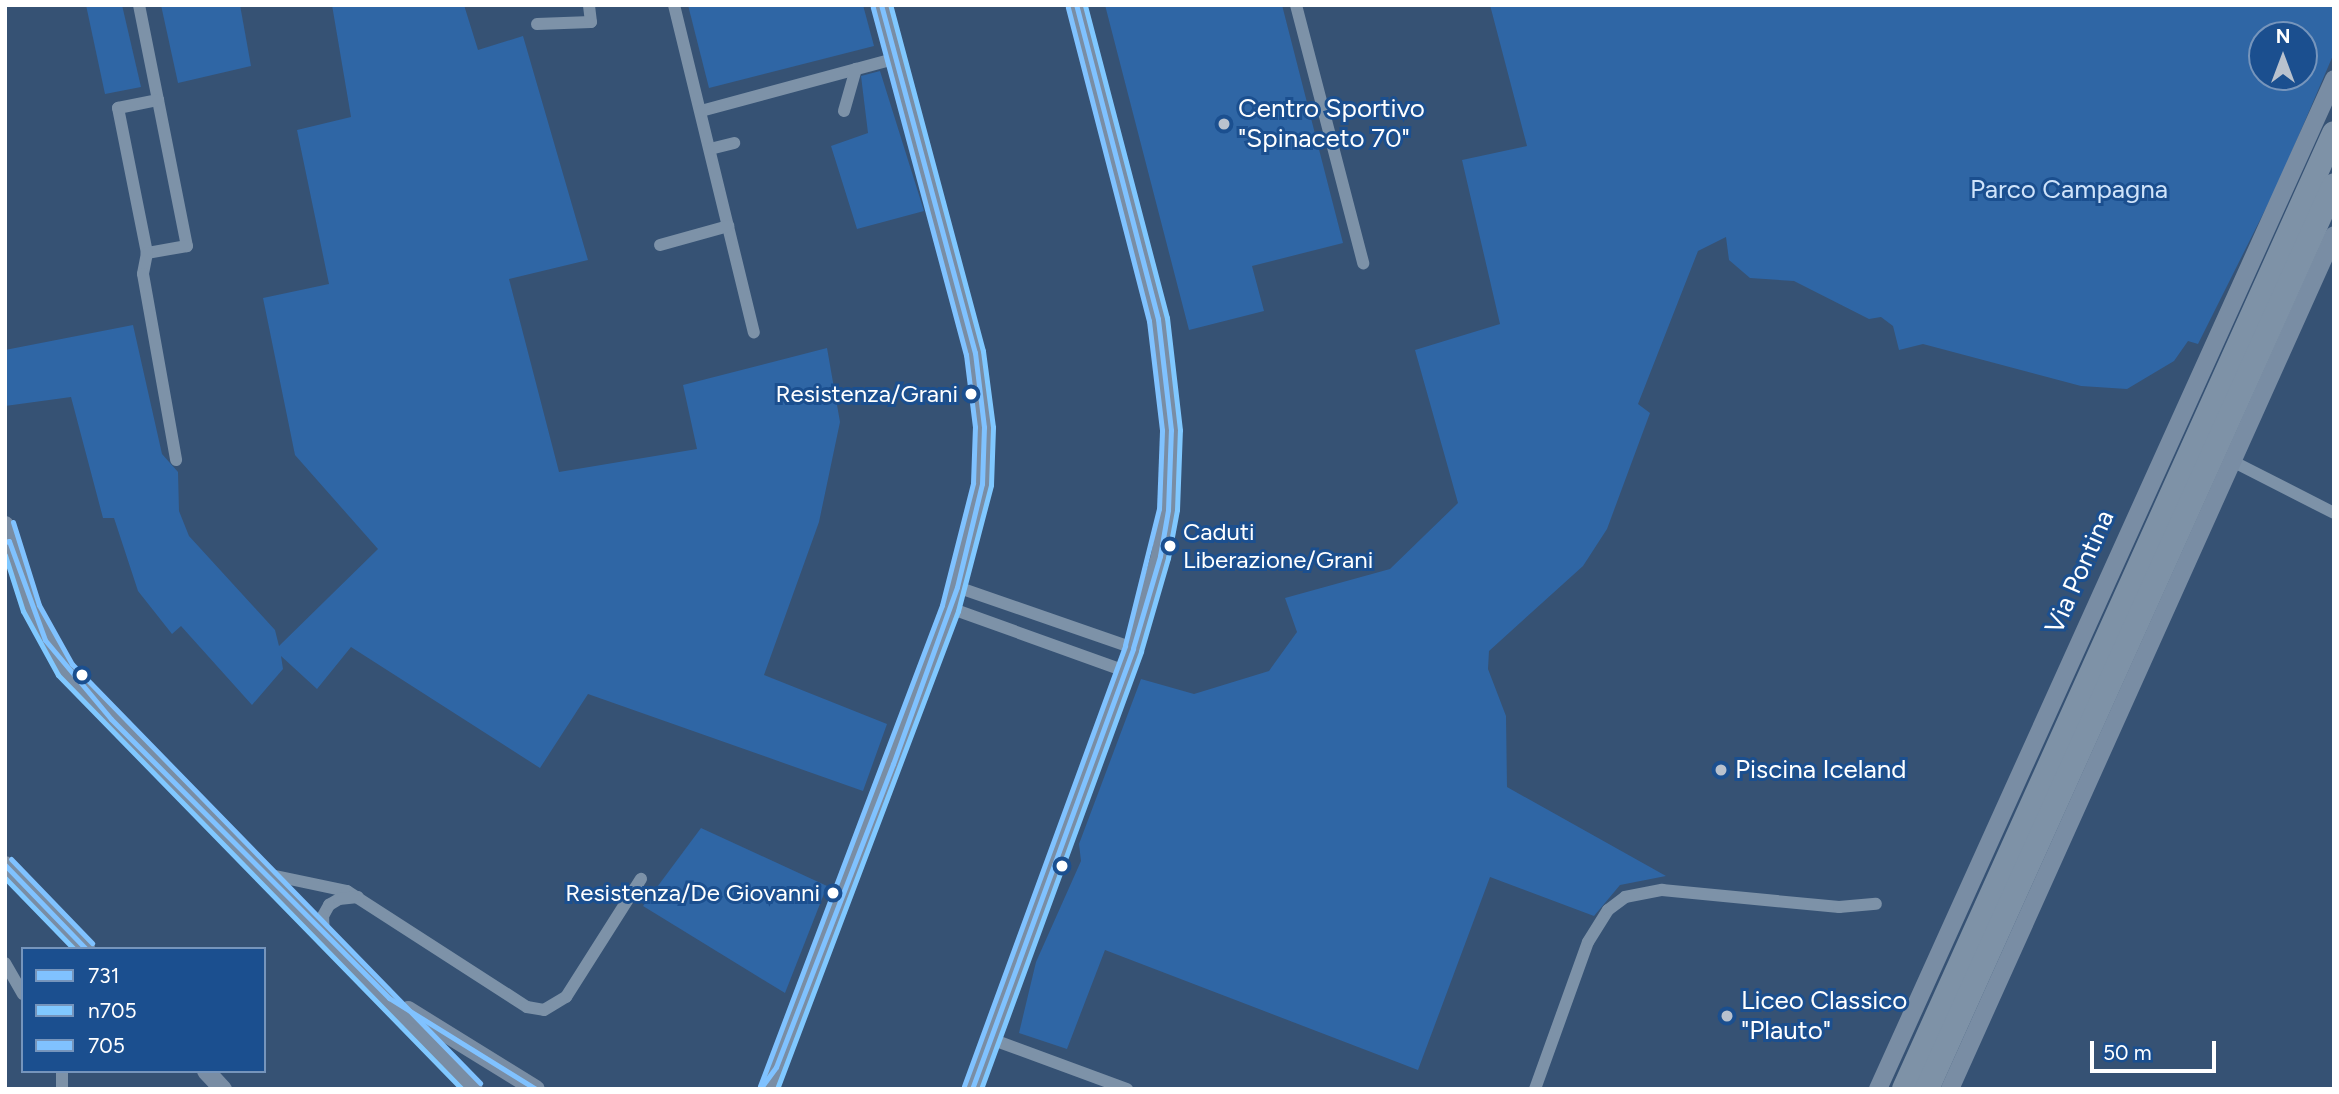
<!DOCTYPE html>
<html>
<head>
<meta charset="utf-8">
<style>
	body { margin:0 }
	#map { position:relative; width:2339px; height:1094px; overflow:hidden; background:#365274; font-family:Figtree,sans-serif }
	div>[style] { position:absolute }
	.green>* { inset:0; background:#2f66a5 }
	.street>* { height:12px; margin:-6px; padding:0 6px; transform-origin:6px; border-radius:6px; background:#7d92a8 }
	.secondary>* { height:18px; margin:-9px; padding:0 9px; transform-origin:9px; border-radius:9px; background:#798da4 }
	.highway>* { height:24px; margin:-12px; padding:0 12px; transform-origin:12px; border-radius:12px; background:#7e92a7 }
	.bus-1>* { height:5px; margin:-2.5px; padding:0 2.5px; transform-origin:2.5px; border-radius:2.5px; background:#80c2ff }
	.bus-2>* { height:5px; margin:-2.5px; padding:0 2.5px; transform-origin:2.5px; border-radius:2.5px; background:#80c8ff }
	.bus-3>* { height:5px; margin:-2.5px; padding:0 2.5px; transform-origin:2.5px; border-radius:2.5px; background:#80c2ff }
	.dots>* { width:19px; height:19px; translate:-50% -50%; box-sizing:border-box; border:4px solid #1b4f8f; border-radius:50% }
	span { translate:-50% -50%; white-space:nowrap; text-align:center; line-height:1.15; -webkit-text-stroke:6px #1b4f8f; paint-order:stroke }
	.bus-label { font-size:24px; color:#fff }
	.right { translate:-100% -50%; text-align:right }
	.left { translate:0 -50%; text-align:left }
	.poi-label { font-size:26px; color:#fff }
	.park-label { font-size:26px; color:#cfe3fa }
	.street-label { font-size:26px; color:#fff }
	.frame { position:absolute; inset:0; border:7px solid #fff; pointer-events:none }
	.legend { position:absolute; left:21px; top:947px; width:245px; height:126px; box-sizing:border-box; background:#1b4f8f; border:2px solid #7695bc; margin:0; padding:9px 12px; list-style:none; font-size:21px; color:#fff }
	.legend li { display:flex; align-items:center; gap:14px; height:35px }
	.legend b { width:35px; border:2px solid #7695bc }
	.north { position:absolute; left:2248px; top:21px; width:70px; height:70px; box-sizing:border-box; background:#1b4f8f; border:2px solid #7695bc; border-radius:50%; rotate:0deg; font-size:19px; font-weight:700; line-height:28px; text-align:center; color:#fff }
	.north::after { content:''; display:block; margin:auto; width:24px; height:32px; background:#b9c2ce; clip-path:polygon(50% 0,100% 100%,50% 72%,0 100%) }
	.scale { position:absolute; left:2090px; top:1041px; width:126px; height:32px; box-sizing:border-box; border:4px solid #fff; border-top:0; padding-left:9px; font-size:21px; line-height:24px; white-space:nowrap; color:#fff; -webkit-text-stroke:5px #1b4f8f; paint-order:stroke }
</style>
</head>
<body>
<div id="map">
	<div class="green">
		<div style="clip-path:polygon(86px 5px,122px 5px,141px 87px,105px 94px)"></div>
		<div style="clip-path:polygon(161px 5px,240px 5px,251px 66px,178px 83px)"></div>
		<div style="clip-path:polygon(332px 5px,464px 5px,478px 50px,523px 36px,588px 260px,509px 279px,559px 472px,697px 449px,683px 385px,827px 348px,840px 422px,819px 522px,764px 675px,887px 724px,863px 791px,588px 694px,540px 768px,351px 647px,317px 689px,281px 656px,283px 669px,252px 705px,181px 626px,172px 634px,138px 591px,114px 518px,103px 518px,71px 397px,5px 406px,5px 350px,133px 325px,162px 454px,178px 472px,179px 511px,189px 536px,275px 630px,279px 646px,378px 549px,295px 455px,263px 298px,329px 284px,297px 130px,351px 117px)"></div>
		<div style="clip-path:polygon(688px 5px,863px 5px,874px 46px,709px 88px)"></div>
		<div style="clip-path:polygon(1105px 5px,1282px 5px,1343px 243px,1252px 266px,1264px 311px,1189px 330px)"></div>
		<div style="clip-path:polygon(evenodd,1490px 5px,2334px 5px,2334px 53px,2278px 184px,2198px 344px,2188px 341px,2174px 361px,2127px 389px,2081px 386px,1923px 344px,1899px 350px,1893px 326px,1881px 317px,1869px 319px,1794px 281px,1750px 278px,1729px 260px,1726px 237px,1698px 251px,1638px 404px,1650px 413px,1607px 529px,1583px 566px,1489px 651px,1488px 669px,1506px 716px,1507px 787px,1666px 876px,1620px 885px,1594px 916px,1490px 877px,1418px 1070px,1105px 950px,1067px 1049px,1019px 1033px,1036px 962px,1081px 861px,1079px 844px,1141px 679px,1194px 694px,1269px 671px,1297px 632px,1285px 598px,1390px 569px,1458px 503px,1415px 350px,1500px 324px,1462px 160px,1527px 146px,1490px 5px,2262px 35px,2304px 35px,2304px 77px,2262px 77px,2262px 35px)"></div>
		<div style="clip-path:polygon(880px 71px,924px 211px,857px 229px,831px 146px,868px 133px,861px 76px)"></div>
		<div style="clip-path:polygon(701px 828px,827px 886px,785px 993px,643px 906px)"></div>
	</div>
	<div class="street">
		<div style="left:139px;top:5px;width:97px;rotate:78.7deg"></div>
		<div style="left:158px;top:100px;width:149px;rotate:78.8deg"></div>
		<div style="left:187px;top:246px;width:41px;rotate:170.1deg"></div>
		<div style="left:147px;top:253px;width:148px;rotate:-101.3deg"></div>
		<div style="left:118px;top:108px;width:41px;rotate:-11.3deg"></div>
		<div style="left:674px;top:5px;width:337px;rotate:76.3deg"></div>
		<div style="left:1296px;top:5px;width:267px;rotate:75.4deg"></div>
		<div style="left:537px;top:24px;width:54px;rotate:-2.1deg"></div>
		<div style="left:591px;top:22px;width:17px;rotate:-97deg"></div>
		<div style="left:701px;top:111px;width:200px;rotate:-15.1deg"></div>
		<div style="left:844px;top:111px;width:44px;rotate:-74.1deg"></div>
		<div style="left:710px;top:149px;width:25px;rotate:-14deg"></div>
		<div style="left:660px;top:245px;width:71px;rotate:-15.6deg"></div>
		<div style="left:147px;top:253px;width:21px;rotate:101deg"></div>
		<div style="left:143px;top:274px;width:189px;rotate:79.9deg"></div>
		<div style="left:2232px;top:461px;width:114px;rotate:27deg"></div>
		<div style="left:957px;top:587px;width:186px;rotate:19.1deg"></div>
		<div style="left:950px;top:608px;width:186px;rotate:19.8deg"></div>
		<div style="left:266px;top:874px;width:83px;rotate:11.9deg"></div>
		<div style="left:347px;top:891px;width:214px;rotate:32.8deg"></div>
		<div style="left:527px;top:1007px;width:17px;rotate:10deg"></div>
		<div style="left:544px;top:1010px;width:26px;rotate:-31deg"></div>
		<div style="left:566px;top:997px;width:140px;rotate:-57.6deg"></div>
		<div style="left:324px;top:935px;width:19px;rotate:-93deg"></div>
		<div style="left:323px;top:916px;width:13px;rotate:-61deg"></div>
		<div style="left:329px;top:905px;width:12px;rotate:-31deg"></div>
		<div style="left:339px;top:899px;width:19px;rotate:-6deg"></div>
		<div style="left:5px;top:963px;width:36px;rotate:60deg"></div>
		<div style="left:991px;top:1039px;width:145px;rotate:20.2deg"></div>
		<div style="left:62px;top:1071px;width:18px;rotate:90deg"></div>
		<div style="left:1535px;top:1089px;width:156px;rotate:-70.2deg"></div>
		<div style="left:1588px;top:942px;width:38px;rotate:-58deg"></div>
		<div style="left:1608px;top:910px;width:21px;rotate:-37deg"></div>
		<div style="left:1625px;top:897px;width:38px;rotate:-11deg"></div>
		<div style="left:1662px;top:890px;width:178px;rotate:5.5deg"></div>
		<div style="left:1839px;top:907px;width:37px;rotate:-5deg"></div>
	</div>
	<div class="secondary">
		<div style="left:5px;top:525px;width:87px;rotate:72.6deg"></div>
		<div style="left:31px;top:608px;width:70px;rotate:60.9deg"></div>
		<div style="left:65px;top:669px;width:586px;rotate:45.76deg"></div>
		<div style="left:5px;top:865px;width:117px;rotate:46deg"></div>
		<div style="left:408px;top:1010px;width:150px;rotate:31.7deg"></div>
		<div style="left:206px;top:1071px;width:25px;rotate:47deg"></div>
		<div style="left:768px;top:1089px;width:514px;rotate:-69.27deg"></div>
		<div style="left:950px;top:608px;width:128px;rotate:-75.5deg"></div>
		<div style="left:982px;top:484px;width:57px;rotate:-88deg"></div>
		<div style="left:984px;top:427px;width:75px;rotate:-96.9deg"></div>
		<div style="left:975px;top:353px;width:360px;rotate:-105.1deg"></div>
		<div style="left:972px;top:1089px;width:469px;rotate:-69.9deg"></div>
		<div style="left:1133px;top:648px;width:96px;rotate:-73.6deg"></div>
		<div style="left:1160px;top:556px;width:47px;rotate:-80.1deg"></div>
		<div style="left:1168px;top:510px;width:80px;rotate:-87.9deg"></div>
		<div style="left:1171px;top:430px;width:112px;rotate:-96.7deg"></div>
		<div style="left:1158px;top:319px;width:325px;rotate:-104.6deg"></div>
		<div style="left:1878px;top:1089px;width:1108px;rotate:-65.7deg"></div>
		<div style="left:1950px;top:1089px;width:936px;rotate:-65.79deg"></div>
	</div>
	<div class="highway">
		<div style="left:1904px;top:1089px;width:1048px;rotate:-65.78deg"></div>
		<div style="left:1927px;top:1089px;width:991px;rotate:-65.76deg"></div>
	</div>
	<div class="bus-1">
		<div style="left:5px;top:542px;width:4px;rotate:-14deg"></div>
		<div style="left:9px;top:541px;width:105px;rotate:70deg"></div>
		<div style="left:45px;top:640px;width:103px;rotate:50.1deg"></div>
		<div style="left:111px;top:719px;width:394px;rotate:45.1deg"></div>
		<div style="left:389px;top:998px;width:173px;rotate:31.8deg"></div>
		<div style="left:5px;top:865px;width:117px;rotate:46deg"></div>
		<div style="left:760px;top:1089px;width:27px;rotate:-54deg"></div>
		<div style="left:776px;top:1067px;width:325px;rotate:-68.9deg"></div>
		<div style="left:893px;top:764px;width:188px;rotate:-70.1deg"></div>
		<div style="left:957px;top:587px;width:106px;rotate:-76.4deg"></div>
		<div style="left:982px;top:484px;width:57px;rotate:-88deg"></div>
		<div style="left:984px;top:427px;width:75px;rotate:-96.9deg"></div>
		<div style="left:975px;top:353px;width:360px;rotate:-105.1deg"></div>
		<div style="left:972px;top:1089px;width:469px;rotate:-69.9deg"></div>
		<div style="left:1133px;top:648px;width:96px;rotate:-73.6deg"></div>
		<div style="left:1160px;top:556px;width:47px;rotate:-80.1deg"></div>
		<div style="left:1168px;top:510px;width:80px;rotate:-87.9deg"></div>
		<div style="left:1171px;top:430px;width:112px;rotate:-96.7deg"></div>
		<div style="left:1158px;top:319px;width:325px;rotate:-104.6deg"></div>
	</div>
	<div class="bus-2">
		<div style="left:5px;top:555px;width:59px;rotate:72.2deg"></div>
		<div style="left:23px;top:611px;width:73px;rotate:61.3deg"></div>
		<div style="left:58px;top:675px;width:578px;rotate:45.7deg"></div>
		<div style="left:5px;top:878px;width:99px;rotate:45.8deg"></div>
		<div style="left:777px;top:1089px;width:511px;rotate:-69.26deg"></div>
		<div style="left:958px;top:611px;width:130px;rotate:-75.3deg"></div>
		<div style="left:991px;top:485px;width:58px;rotate:-88deg"></div>
		<div style="left:993px;top:427px;width:77px;rotate:-97.5deg"></div>
		<div style="left:983px;top:351px;width:358px;rotate:-105deg"></div>
		<div style="left:981px;top:1089px;width:466px;rotate:-69.9deg"></div>
		<div style="left:1141px;top:651px;width:97px;rotate:-73.8deg"></div>
		<div style="left:1168px;top:558px;width:49px;rotate:-79.4deg"></div>
		<div style="left:1177px;top:510px;width:80px;rotate:-87.9deg"></div>
		<div style="left:1180px;top:430px;width:113px;rotate:-96.6deg"></div>
		<div style="left:1167px;top:318px;width:324px;rotate:-104.7deg"></div>
	</div>
	<div class="bus-3">
		<div style="left:13px;top:522px;width:87px;rotate:72.6deg"></div>
		<div style="left:39px;top:605px;width:68px;rotate:60.8deg"></div>
		<div style="left:72px;top:664px;width:585px;rotate:45.76deg"></div>
		<div style="left:11px;top:859px;width:117px;rotate:46deg"></div>
		<div style="left:760px;top:1086px;width:514px;rotate:-69.27deg"></div>
		<div style="left:942px;top:605px;width:126px;rotate:-75.7deg"></div>
		<div style="left:973px;top:483px;width:56px;rotate:-88deg"></div>
		<div style="left:975px;top:427px;width:73px;rotate:-97.1deg"></div>
		<div style="left:966px;top:355px;width:360px;rotate:-105deg"></div>
		<div style="left:964px;top:1086px;width:469px;rotate:-69.9deg"></div>
		<div style="left:1125px;top:645px;width:140px;rotate:-76deg"></div>
		<div style="left:1159px;top:509px;width:79px;rotate:-87.8deg"></div>
		<div style="left:1162px;top:430px;width:110px;rotate:-96.8deg"></div>
		<div style="left:1149px;top:321px;width:324px;rotate:-104.5deg"></div>
	</div>
	<div class="dots">
		<div style="left:1224px;top:124px;background:#b9c2ce"></div>
		<div style="left:971px;top:394px;background:#fff"></div>
		<div style="left:1170px;top:546px;background:#fff"></div>
		<div style="left:82px;top:675px;background:#fff"></div>
		<div style="left:1721px;top:770px;background:#b9c2ce"></div>
		<div style="left:1062px;top:866px;background:#fff"></div>
		<div style="left:833px;top:893px;background:#fff"></div>
		<div style="left:1727px;top:1016px;background:#b9c2ce"></div>
	</div>
	<div class="bus-label">
		<span class="right" style="left:958px;top:394px">Resistenza/Grani</span>
		<span class="left" style="left:1183px;top:546px">Caduti<br>Liberazione/Grani</span>
		<span class="right" style="left:820px;top:893px">Resistenza/De Giovanni</span>
	</div>
	<div class="poi-label">
		<span class="left" style="left:1238px;top:124px">Centro Sportivo<br>"Spinaceto 70"</span>
		<span class="left" style="left:1735px;top:770px">Piscina Iceland</span>
		<span class="left" style="left:1741px;top:1016px">Liceo Classico<br>"Plauto"</span>
	</div>
	<div class="park-label">
		<span style="left:2069px;top:190px">Parco Campagna</span>
	</div>
	<div class="street-label">
		<span style="left:2080px;top:572px;rotate:-66deg">Via Pontina</span>
	</div>
	<div class="frame"></div>
	<ul class="legend">
	<li><b style="height:9px;background:#80c2ff"></b>731</li>
	<li><b style="height:9px;background:#80c8ff"></b>n705</li>
	<li><b style="height:9px;background:#80c2ff"></b>705</li>
	</ul>
	<div class="north">N</div>
	<div class="scale">50 m</div>
</div>
</body>
</html>
